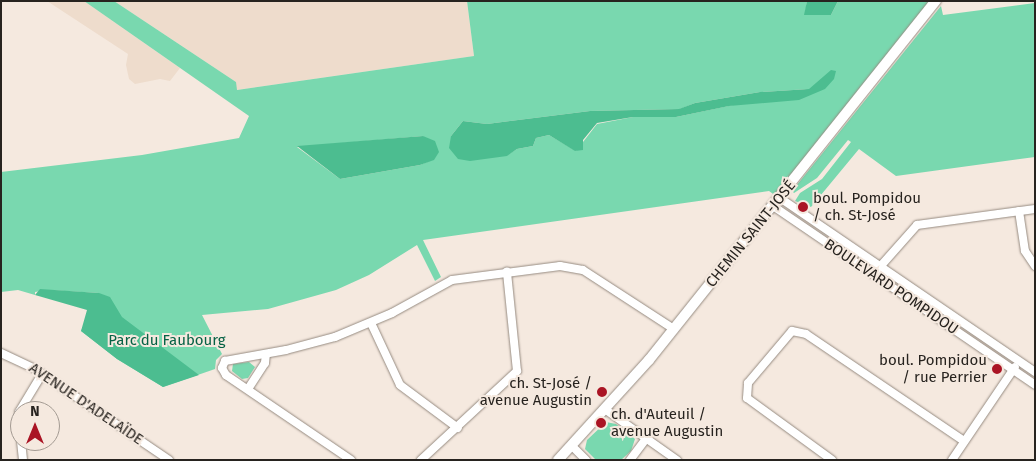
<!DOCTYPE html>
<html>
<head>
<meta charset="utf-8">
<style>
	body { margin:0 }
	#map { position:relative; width:1036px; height:461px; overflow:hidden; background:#f5e9df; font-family:"Fira Sans",sans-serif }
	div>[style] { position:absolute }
	.built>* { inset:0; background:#eedccc }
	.green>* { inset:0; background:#79d8af }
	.forest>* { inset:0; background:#4cbd90 }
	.roads { filter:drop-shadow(0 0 1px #968b81) drop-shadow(0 0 1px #968b81) }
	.minor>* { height:8px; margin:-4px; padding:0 4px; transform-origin:4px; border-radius:4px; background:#fff }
	.tertiary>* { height:10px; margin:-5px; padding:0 5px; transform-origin:5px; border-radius:5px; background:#fff }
	.dots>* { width:14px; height:14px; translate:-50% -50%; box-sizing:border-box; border:2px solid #f5e9df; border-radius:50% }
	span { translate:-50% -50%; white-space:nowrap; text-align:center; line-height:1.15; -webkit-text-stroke:4px #f5e9df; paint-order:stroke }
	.poi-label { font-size:15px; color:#27231f }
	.left { translate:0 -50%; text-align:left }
	.right { translate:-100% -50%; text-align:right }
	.street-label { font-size:15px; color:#27231f }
	.park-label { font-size:15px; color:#066245 }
	.frame { position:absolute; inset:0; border:2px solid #27231f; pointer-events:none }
	.north { position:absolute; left:10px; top:401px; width:50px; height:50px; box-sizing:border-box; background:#f5e9df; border:1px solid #a39a92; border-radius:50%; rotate:0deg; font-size:14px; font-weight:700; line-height:20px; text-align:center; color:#27231f }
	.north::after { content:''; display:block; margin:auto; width:18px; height:22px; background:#aa1424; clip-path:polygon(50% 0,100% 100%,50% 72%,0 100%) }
</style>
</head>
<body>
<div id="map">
	<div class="built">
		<div style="clip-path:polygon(47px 1px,84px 1px,180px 68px,170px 81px,160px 79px,135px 84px,129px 79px,126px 65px,128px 54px)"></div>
		<div style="clip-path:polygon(114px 1px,467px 1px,474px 56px,236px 90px,236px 82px)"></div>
	</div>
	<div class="green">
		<div style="clip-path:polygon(evenodd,84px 1px,114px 1px,236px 82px,237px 90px,474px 56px,467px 1px,807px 1px,805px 15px,831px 15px,838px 1px,930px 1px,776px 196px,769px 191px,423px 240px,441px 277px,435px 281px,417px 245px,369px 275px,336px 290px,268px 309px,202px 315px,222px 354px,216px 360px,215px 369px,163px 387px,117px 359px,81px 331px,99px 293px,48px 290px,35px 292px,35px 295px,18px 290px,1px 292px,1px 172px,142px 155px,239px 138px,249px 116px,84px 1px,809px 89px,676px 117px,633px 117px,597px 124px,576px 151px,549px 135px,536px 138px,533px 146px,517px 149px,506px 156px,451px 136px,463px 121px,487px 124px,590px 111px,680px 109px,695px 103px,760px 92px,809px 89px,84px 1px,423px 136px,434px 159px,420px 165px,340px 179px,297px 147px,423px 136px)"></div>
		<div style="clip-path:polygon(1035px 3px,1035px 157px,896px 176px,859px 149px,811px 207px,795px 201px,800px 193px,822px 179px,851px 142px,848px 140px,817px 178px,794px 193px,792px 191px,941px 6px,943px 15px)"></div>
		<div style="clip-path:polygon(249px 362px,255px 367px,248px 378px,242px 379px,232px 371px,233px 364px)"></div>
		<div style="clip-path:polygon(606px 422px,616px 424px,635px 439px,631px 451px,621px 460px,596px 460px,585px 449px,587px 440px)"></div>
	</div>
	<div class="forest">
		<div style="clip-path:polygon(807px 1px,838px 1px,831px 15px,804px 15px)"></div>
		<div style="clip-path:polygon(831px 70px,836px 71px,834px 79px,825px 89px,799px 100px,729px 106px,676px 117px,633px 117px,597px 123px,583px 140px,583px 150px,575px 151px,549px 135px,536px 138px,533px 146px,517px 149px,507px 156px,470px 161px,458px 159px,449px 148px,451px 136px,463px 121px,487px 124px,590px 111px,679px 109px,695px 103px,760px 92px,809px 89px)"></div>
		<div style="clip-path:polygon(423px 136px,435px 141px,439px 152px,434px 160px,420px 165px,340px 179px,297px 146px)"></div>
		<div style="clip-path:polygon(40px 289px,99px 293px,110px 297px,122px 317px,199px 375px,163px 387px,117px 359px,81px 331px,87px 310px,35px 295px)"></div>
	</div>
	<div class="roads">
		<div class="minor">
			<div style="left:780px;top:198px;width:309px;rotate:34.3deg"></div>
			<div style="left:773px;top:206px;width:317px;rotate:34.3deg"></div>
			<div style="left:1019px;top:211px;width:40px;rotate:81.5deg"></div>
			<div style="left:1025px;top:251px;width:18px;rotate:56deg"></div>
			<div style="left:878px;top:269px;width:59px;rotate:-48.4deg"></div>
			<div style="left:917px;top:225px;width:119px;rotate:-7.7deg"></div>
			<div style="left:371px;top:323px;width:68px;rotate:64.9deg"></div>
			<div style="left:400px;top:385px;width:72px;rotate:36.6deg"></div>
			<div style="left:1px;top:353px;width:38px;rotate:25deg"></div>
			<div style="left:35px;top:369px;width:162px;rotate:34.2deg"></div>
			<div style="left:248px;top:389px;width:31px;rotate:-57deg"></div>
			<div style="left:265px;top:363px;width:9px;rotate:-84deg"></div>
			<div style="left:606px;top:410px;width:87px;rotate:35.2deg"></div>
			<div style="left:20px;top:435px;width:23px;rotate:-92deg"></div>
			<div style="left:19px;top:412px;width:44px;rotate:-58.8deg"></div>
			<div style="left:21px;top:441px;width:19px;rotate:84deg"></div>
			<div style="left:572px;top:446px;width:20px;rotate:45deg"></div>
			<div style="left:351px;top:460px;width:151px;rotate:-145.8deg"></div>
			<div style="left:226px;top:375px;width:8px;rotate:-120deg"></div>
			<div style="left:222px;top:368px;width:8px;rotate:-67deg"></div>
			<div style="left:225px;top:361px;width:62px;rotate:-10.2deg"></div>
			<div style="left:286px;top:350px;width:51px;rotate:-14.9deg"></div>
			<div style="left:335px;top:337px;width:62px;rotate:-22.8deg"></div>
			<div style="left:392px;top:313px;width:68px;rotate:-28.8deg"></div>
			<div style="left:452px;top:280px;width:109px;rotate:-7.4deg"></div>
			<div style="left:560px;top:266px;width:23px;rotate:10deg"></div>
			<div style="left:583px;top:270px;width:108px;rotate:33deg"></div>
			<div style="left:421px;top:460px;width:131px;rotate:-42.8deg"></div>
			<div style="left:517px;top:371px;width:100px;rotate:-95.8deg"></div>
			<div style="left:630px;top:460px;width:26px;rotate:-53deg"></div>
			<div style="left:832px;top:460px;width:105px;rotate:-143.9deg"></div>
			<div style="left:747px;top:398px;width:15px;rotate:-86deg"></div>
			<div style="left:748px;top:383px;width:68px;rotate:-49.8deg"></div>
			<div style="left:792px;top:331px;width:14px;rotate:12deg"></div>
			<div style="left:806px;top:334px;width:191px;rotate:34.1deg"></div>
			<div style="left:952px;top:460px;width:112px;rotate:-55.9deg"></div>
		</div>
		<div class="tertiary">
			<div style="left:558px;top:460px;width:135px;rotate:-47.7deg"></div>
			<div style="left:649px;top:360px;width:460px;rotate:-51.4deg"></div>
		</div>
	</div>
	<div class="dots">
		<div style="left:803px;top:207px;background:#aa1424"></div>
		<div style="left:997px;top:369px;background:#aa1424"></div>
		<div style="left:602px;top:392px;background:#aa1424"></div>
		<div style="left:601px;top:423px;background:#aa1424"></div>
	</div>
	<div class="poi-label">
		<span class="left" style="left:813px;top:207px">boul. Pompidou<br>/ ch. St-José</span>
		<span class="right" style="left:987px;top:369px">boul. Pompidou<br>/ rue Perrier</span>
		<span class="right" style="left:592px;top:392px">ch. St-José /<br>avenue Augustin</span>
		<span class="left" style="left:611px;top:423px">ch. d'Auteuil /<br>avenue Augustin</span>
	</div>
	<div class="street-label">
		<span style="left:751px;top:234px;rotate:-51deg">CHEMIN SAINT-JOSÉ</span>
		<span style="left:891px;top:287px;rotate:34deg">BOULEVARD POMPIDOU</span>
		<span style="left:86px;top:404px;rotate:34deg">AVENUE D'ADELAÏDE</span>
	</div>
	<div class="park-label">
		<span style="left:167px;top:341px">Parc du Faubourg</span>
	</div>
	<div class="frame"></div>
	<div class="north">N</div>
</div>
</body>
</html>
